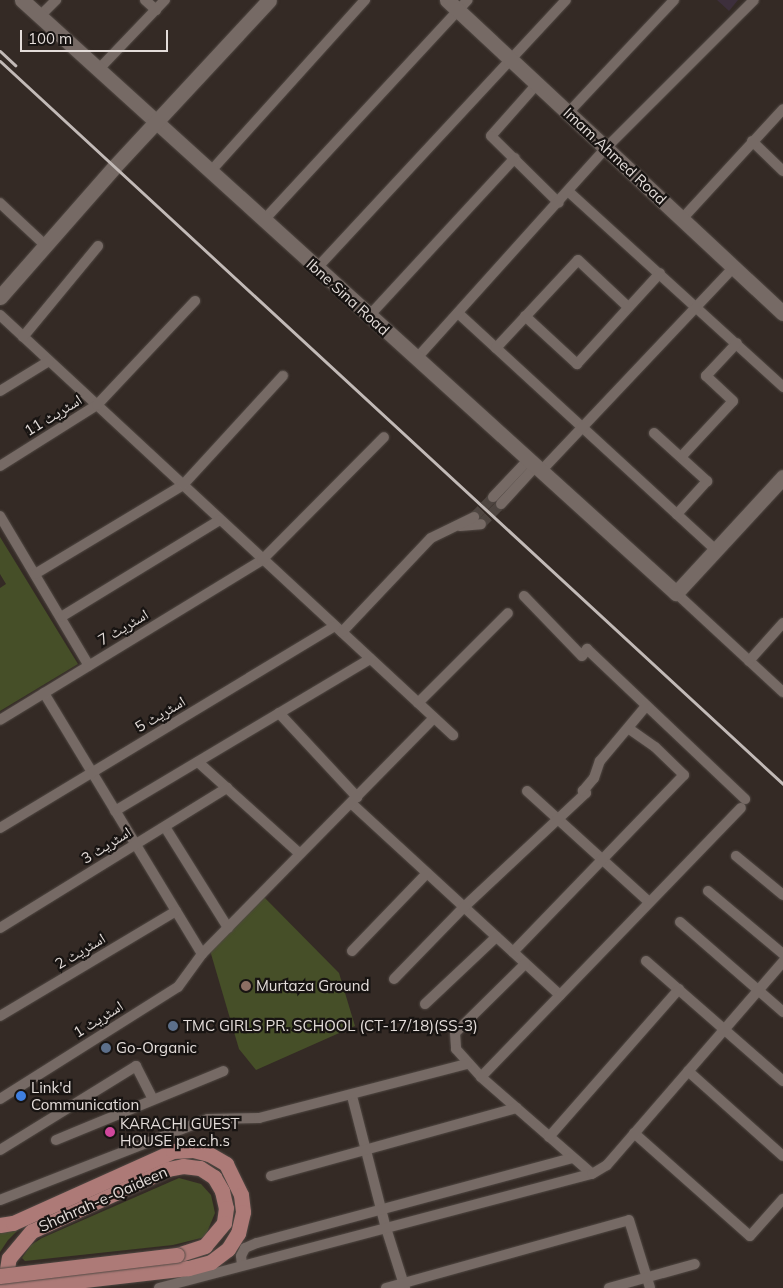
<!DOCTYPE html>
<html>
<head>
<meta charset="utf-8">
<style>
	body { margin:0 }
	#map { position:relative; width:783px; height:1288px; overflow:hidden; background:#342a25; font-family:Mulish,"Noto Naskh Arabic",sans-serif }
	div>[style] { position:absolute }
	.education>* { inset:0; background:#3d2f3c }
	.green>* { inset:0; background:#464f28 }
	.street-tunnel>* { height:10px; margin-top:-5px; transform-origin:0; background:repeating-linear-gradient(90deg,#4e4540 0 10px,transparent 0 15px) }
	.roads { filter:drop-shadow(0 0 1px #504843) drop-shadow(0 0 1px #504843) }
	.street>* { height:10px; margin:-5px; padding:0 5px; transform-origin:5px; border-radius:5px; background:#766a65 }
	.secondary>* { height:15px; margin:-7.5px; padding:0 7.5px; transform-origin:7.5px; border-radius:7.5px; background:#766a65 }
	.primary>* { height:15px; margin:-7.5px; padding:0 7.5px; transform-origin:7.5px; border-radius:7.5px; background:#ad7a77 }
	.rail>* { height:3px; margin:-1.5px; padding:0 1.5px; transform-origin:1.5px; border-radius:1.5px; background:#c2bab7 }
	.bridges { filter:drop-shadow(0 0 1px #504843) drop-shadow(0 0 1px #504843) }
	.primary-bridge>* { height:15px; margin:-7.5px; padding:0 7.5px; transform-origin:7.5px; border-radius:7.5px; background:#ad7a77 }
	.dots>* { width:14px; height:14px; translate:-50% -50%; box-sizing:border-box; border:2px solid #181412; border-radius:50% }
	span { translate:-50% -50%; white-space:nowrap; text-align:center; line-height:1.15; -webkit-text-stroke:4.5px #181412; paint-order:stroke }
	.street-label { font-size:15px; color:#e4ddda }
	.poi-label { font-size:15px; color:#e4ddda }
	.left { translate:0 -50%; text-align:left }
	.scale { position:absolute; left:20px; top:30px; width:148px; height:22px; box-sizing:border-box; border:2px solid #e4ddda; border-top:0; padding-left:6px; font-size:15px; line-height:18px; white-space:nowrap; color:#e4ddda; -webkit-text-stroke:4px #181412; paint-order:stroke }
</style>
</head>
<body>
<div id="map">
	<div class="education">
		<div style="clip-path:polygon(717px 0,738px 0,729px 11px)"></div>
	</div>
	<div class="green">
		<div style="clip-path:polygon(0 537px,78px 664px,0 711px,0 588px,6px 584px,0 574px)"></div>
		<div style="clip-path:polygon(261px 894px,339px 973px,355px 1026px,256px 1070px,239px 1049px,209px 947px)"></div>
		<div style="clip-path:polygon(179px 1178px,201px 1184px,211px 1195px,215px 1213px,205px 1237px,173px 1245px,25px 1261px,22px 1258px,31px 1245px,42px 1238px)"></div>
		<div style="clip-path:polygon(18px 1230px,8px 1240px,0 1252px,0 1232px)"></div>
	</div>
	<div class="street-tunnel">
		<div style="left:474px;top:517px;width:28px;rotate:-46deg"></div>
		<div style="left:481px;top:524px;width:28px;rotate:-45deg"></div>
	</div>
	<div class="roads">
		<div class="street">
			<div style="left:145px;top:0;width:15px;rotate:42deg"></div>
			<div style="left:40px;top:16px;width:23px;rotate:-45deg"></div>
			<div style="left:98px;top:70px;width:97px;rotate:-46.3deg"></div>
			<div style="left:537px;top:84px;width:69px;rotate:131.5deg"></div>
			<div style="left:491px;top:136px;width:95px;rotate:44.6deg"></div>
			<div style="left:568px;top:113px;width:155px;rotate:-46.8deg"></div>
			<div style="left:752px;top:141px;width:43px;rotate:44.1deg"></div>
			<div style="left:210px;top:172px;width:232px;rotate:-48deg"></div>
			<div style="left:569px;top:192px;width:290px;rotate:42.3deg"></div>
			<div style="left:0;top:203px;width:63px;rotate:43.1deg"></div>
			<div style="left:682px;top:219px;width:149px;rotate:-47.4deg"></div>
			<div style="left:263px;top:221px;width:301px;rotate:-47.2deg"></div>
			<div style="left:316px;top:269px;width:367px;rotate:-47.1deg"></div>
			<div style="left:458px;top:313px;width:350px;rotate:42.6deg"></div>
			<div style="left:0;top:315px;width:618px;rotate:42.84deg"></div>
			<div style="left:369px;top:316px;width:215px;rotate:-47.3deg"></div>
			<div style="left:525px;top:316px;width:71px;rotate:42.7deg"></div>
			<div style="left:577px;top:364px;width:123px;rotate:-47.6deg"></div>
			<div style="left:23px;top:337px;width:118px;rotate:-50.5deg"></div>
			<div style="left:496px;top:348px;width:120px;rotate:-47deg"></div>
			<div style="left:578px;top:260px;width:69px;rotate:43.2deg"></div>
			<div style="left:416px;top:359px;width:284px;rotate:-48deg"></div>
			<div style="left:606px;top:148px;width:209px;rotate:-45deg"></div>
			<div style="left:0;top:391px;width:57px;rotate:-31.5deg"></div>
			<div style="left:654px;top:433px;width:72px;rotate:42.2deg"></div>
			<div style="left:707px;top:481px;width:45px;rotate:132.3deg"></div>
			<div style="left:681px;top:457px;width:76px;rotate:-47.1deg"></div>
			<div style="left:733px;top:401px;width:37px;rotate:-137deg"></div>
			<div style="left:706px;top:376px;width:45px;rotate:-46.8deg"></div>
			<div style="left:0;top:466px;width:115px;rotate:-32.2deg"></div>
			<div style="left:97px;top:405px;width:143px;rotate:-46.7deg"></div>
			<div style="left:541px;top:471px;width:281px;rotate:-46.6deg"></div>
			<div style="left:493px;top:497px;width:51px;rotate:-46.6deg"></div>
			<div style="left:501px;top:504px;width:50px;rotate:-47.4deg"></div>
			<div style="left:0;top:516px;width:174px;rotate:59.3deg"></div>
			<div style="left:460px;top:526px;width:21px;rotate:-5deg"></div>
			<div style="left:35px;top:574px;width:173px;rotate:-31deg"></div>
			<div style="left:183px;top:485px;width:148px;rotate:-47.5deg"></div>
			<div style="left:676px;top:593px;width:146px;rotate:42.8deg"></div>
			<div style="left:524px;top:596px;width:83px;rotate:46deg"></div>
			<div style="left:582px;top:656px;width:9px;rotate:-54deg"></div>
			<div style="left:587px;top:649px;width:218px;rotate:43.5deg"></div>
			<div style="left:61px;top:617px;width:186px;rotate:-31.4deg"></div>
			<div style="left:342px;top:632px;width:129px;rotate:-46.6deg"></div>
			<div style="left:431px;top:538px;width:48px;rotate:-26deg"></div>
			<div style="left:749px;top:661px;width:51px;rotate:-48.2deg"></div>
			<div style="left:44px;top:693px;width:305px;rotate:58.8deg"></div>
			<div style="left:418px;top:703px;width:127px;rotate:-45deg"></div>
			<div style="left:279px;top:713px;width:115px;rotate:47.1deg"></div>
			<div style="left:0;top:720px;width:307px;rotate:-31.4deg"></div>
			<div style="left:262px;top:560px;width:173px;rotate:-45.2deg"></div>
			<div style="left:198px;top:762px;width:137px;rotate:42deg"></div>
			<div style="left:527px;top:791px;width:165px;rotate:42.3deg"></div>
			<div style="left:351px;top:803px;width:284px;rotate:42.6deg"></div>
			<div style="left:115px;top:811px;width:297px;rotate:-30.8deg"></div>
			<div style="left:165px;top:827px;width:119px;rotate:58deg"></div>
			<div style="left:0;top:828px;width:391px;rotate:-31.1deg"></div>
			<div style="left:736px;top:856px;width:61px;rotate:39.7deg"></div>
			<div style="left:708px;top:891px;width:98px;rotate:40deg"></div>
			<div style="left:680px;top:922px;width:137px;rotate:41.1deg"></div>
			<div style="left:0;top:928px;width:267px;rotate:-31.7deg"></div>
			<div style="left:352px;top:951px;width:108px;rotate:-46.1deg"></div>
			<div style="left:513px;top:952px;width:246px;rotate:-46deg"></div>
			<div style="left:684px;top:775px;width:40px;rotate:-136deg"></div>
			<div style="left:655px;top:747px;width:32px;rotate:-145deg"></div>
			<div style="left:646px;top:961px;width:182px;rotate:41.2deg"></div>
			<div style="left:525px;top:964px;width:98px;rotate:135.4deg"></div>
			<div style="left:455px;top:1033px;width:16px;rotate:86deg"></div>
			<div style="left:456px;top:1049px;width:38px;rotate:48deg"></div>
			<div style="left:481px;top:1077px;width:147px;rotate:41.1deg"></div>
			<div style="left:394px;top:979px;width:100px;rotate:-45.8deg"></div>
			<div style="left:464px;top:907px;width:167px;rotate:-43.1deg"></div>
			<div style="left:586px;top:793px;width:4px;rotate:-146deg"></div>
			<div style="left:583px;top:791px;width:17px;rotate:-50deg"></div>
			<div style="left:594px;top:778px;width:18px;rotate:-71deg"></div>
			<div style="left:600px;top:761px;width:72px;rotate:-50.1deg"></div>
			<div style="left:425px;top:1004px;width:98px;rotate:-43.3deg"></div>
			<div style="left:0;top:1016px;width:205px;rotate:-30.8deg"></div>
			<div style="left:688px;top:1071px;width:127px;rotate:41.8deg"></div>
			<div style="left:481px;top:1077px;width:374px;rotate:-46deg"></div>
			<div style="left:352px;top:1096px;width:136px;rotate:75.6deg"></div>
			<div style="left:386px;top:1228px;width:63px;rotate:72.4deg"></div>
			<div style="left:0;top:1099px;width:210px;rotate:-32.2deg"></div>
			<div style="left:178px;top:987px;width:41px;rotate:-54deg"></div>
			<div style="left:202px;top:954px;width:331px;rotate:-45.5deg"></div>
			<div style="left:634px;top:1133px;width:155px;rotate:41.6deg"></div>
			<div style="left:750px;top:1236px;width:50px;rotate:-48.3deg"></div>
			<div style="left:549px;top:1137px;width:197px;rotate:-48.7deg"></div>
			<div style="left:56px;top:1140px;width:181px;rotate:-22.4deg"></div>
			<div style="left:0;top:1150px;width:160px;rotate:-31.7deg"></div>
			<div style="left:136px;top:1066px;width:37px;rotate:63deg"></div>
			<div style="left:271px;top:1176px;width:255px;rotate:-15.5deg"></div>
			<div style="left:0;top:1200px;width:223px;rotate:-21.3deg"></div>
			<div style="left:208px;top:1119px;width:51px;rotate:-1.1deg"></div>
			<div style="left:259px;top:1118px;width:215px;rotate:-14.6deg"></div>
			<div style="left:242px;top:1265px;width:9px;rotate:-96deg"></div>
			<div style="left:241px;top:1256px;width:9px;rotate:-63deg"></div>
			<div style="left:245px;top:1248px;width:13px;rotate:-23deg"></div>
			<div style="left:257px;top:1243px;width:327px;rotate:-15.1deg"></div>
			<div style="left:159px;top:1288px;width:448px;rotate:-14.8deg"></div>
			<div style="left:592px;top:1174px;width:17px;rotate:-31deg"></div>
			<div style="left:607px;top:1165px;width:269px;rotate:-49.1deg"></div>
			<div style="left:386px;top:1288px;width:252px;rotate:-15.6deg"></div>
			<div style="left:629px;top:1220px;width:71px;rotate:72.8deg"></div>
			<div style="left:609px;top:1288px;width:89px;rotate:-15.6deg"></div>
		</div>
		<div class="secondary">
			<div style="left:22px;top:0;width:883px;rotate:42.2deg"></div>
			<div style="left:676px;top:593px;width:158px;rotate:-47.3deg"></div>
			<div style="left:447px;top:0;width:459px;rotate:43deg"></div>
			<div style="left:0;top:297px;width:174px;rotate:-48.7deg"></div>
			<div style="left:115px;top:166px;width:226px;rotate:-47.1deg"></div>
		</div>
		<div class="primary">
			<div style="left:0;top:1225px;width:13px;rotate:-9deg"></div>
			<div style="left:13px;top:1223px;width:175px;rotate:-24.2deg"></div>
			<div style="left:173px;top:1151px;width:20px;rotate:-3deg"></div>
			<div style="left:193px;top:1150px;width:16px;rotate:14deg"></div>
			<div style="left:209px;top:1154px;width:20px;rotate:30deg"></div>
			<div style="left:226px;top:1164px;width:34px;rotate:64deg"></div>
			<div style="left:241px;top:1195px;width:17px;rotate:83deg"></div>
			<div style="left:243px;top:1212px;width:22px;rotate:103deg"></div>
			<div style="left:238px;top:1233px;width:19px;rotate:122deg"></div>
			<div style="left:228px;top:1249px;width:21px;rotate:143deg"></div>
			<div style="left:211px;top:1262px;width:24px;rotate:165deg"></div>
			<div style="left:188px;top:1268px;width:174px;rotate:173.4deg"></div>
			<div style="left:4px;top:1288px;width:30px;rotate:-81deg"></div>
			<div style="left:9px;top:1258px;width:35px;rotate:-50deg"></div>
			<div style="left:32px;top:1231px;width:149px;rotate:-24.5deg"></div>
			<div style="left:168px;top:1169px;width:15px;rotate:-11deg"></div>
			<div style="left:183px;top:1166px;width:17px;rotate:7deg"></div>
			<div style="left:200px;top:1168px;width:17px;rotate:33deg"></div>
			<div style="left:214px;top:1177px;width:16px;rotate:60deg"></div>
			<div style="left:222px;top:1191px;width:17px;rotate:77deg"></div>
			<div style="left:226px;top:1208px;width:15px;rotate:98deg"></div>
			<div style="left:224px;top:1223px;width:30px;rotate:130deg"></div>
			<div style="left:205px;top:1246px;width:29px;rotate:162deg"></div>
		</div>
	</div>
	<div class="rail">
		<div style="left:0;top:51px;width:21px;rotate:43deg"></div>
		<div style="left:0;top:61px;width:1066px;rotate:42.72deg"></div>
	</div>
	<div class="bridges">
		<div class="primary-bridge">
			<div style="left:0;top:1276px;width:178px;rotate:-6.8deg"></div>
		</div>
	</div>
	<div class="dots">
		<div style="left:246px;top:986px;background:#8d6e63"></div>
		<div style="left:173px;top:1026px;background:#5c6f8a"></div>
		<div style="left:106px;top:1048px;background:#5c6f8a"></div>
		<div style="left:21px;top:1096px;background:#3f7fe0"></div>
		<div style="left:110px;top:1132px;background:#d1479c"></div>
	</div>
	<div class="street-label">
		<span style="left:615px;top:156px;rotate:43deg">Imam Ahmed Road</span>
		<span style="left:348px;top:297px;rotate:42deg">Ibne Sina Road</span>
		<span style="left:53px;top:415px;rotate:-32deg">اسٹریٹ 11</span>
		<span style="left:123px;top:627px;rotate:-31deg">اسٹریٹ 7</span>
		<span style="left:160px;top:714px;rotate:-31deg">اسٹریٹ 5</span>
		<span style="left:106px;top:845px;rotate:-32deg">اسٹریٹ 3</span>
		<span style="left:80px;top:951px;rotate:-31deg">اسٹریٹ 2</span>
		<span style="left:98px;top:1019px;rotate:-32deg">اسٹریٹ 1</span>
		<span style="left:103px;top:1199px;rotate:-24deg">Shahrah-e-Qaideen</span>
	</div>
	<div class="poi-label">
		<span class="left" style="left:256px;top:986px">Murtaza Ground</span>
		<span class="left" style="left:183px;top:1026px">TMC GIRLS PR. SCHOOL (CT-17/18)(SS-3)</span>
		<span class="left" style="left:116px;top:1048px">Go-Organic</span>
		<span class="left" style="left:31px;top:1096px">Link'd<br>Communication</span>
		<span class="left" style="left:120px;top:1132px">KARACHI GUEST<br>HOUSE p.e.c.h.s</span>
	</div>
	<div class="scale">100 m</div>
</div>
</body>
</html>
